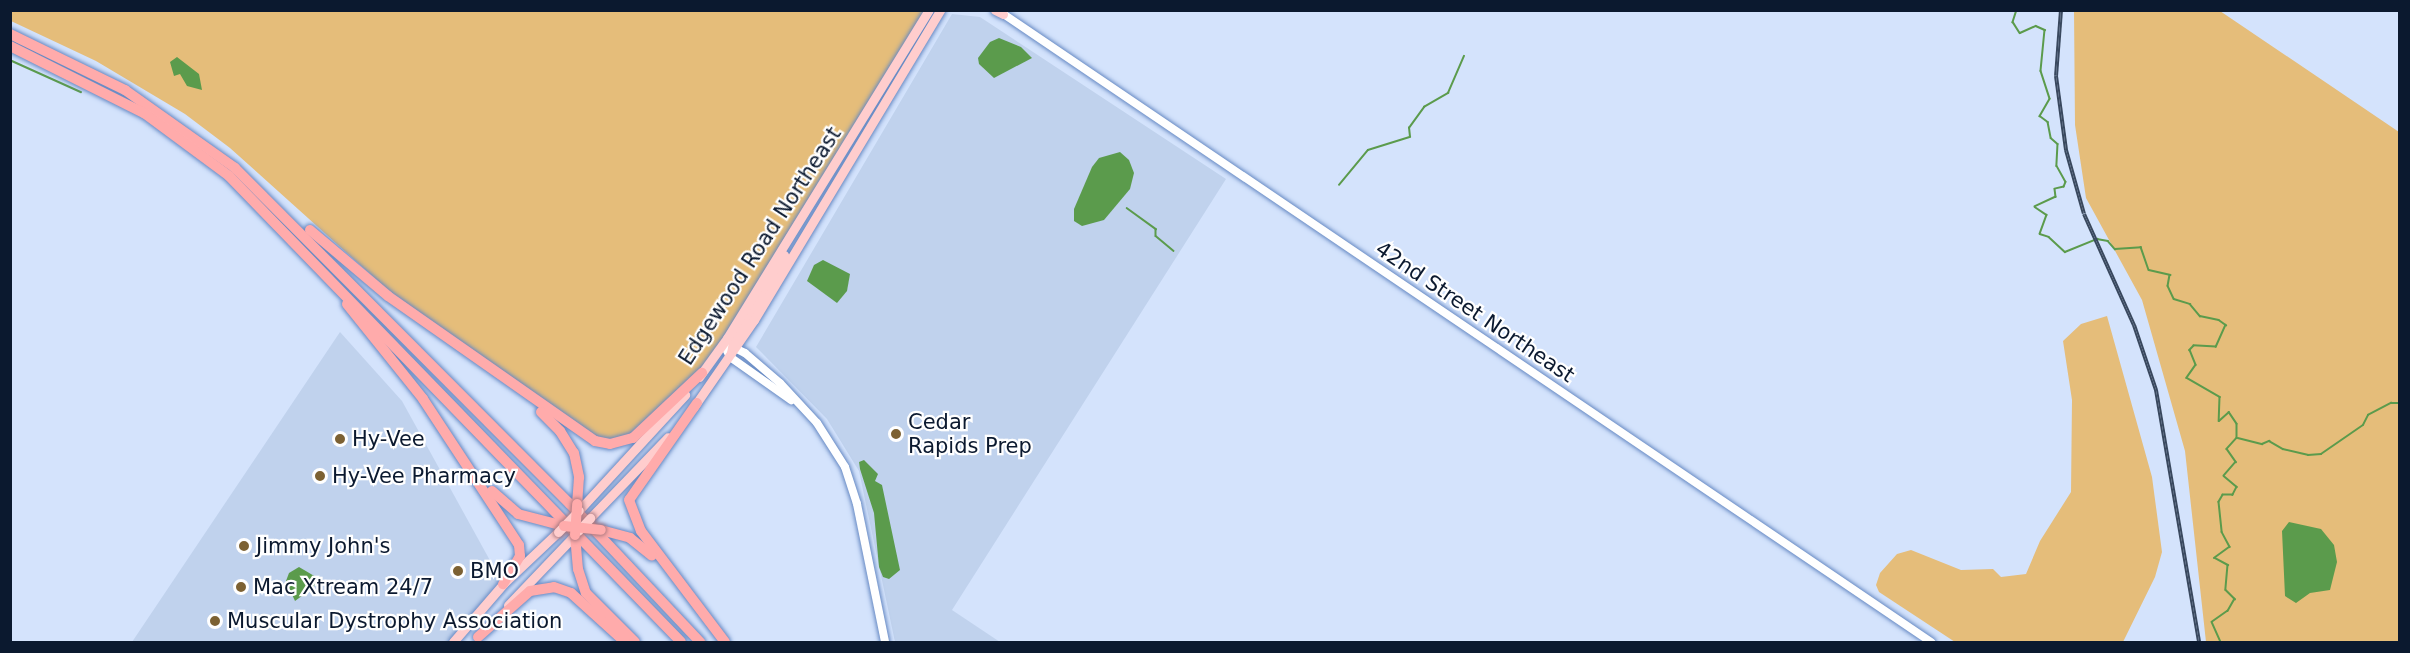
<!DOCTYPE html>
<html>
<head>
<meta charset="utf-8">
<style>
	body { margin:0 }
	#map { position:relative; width:2410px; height:653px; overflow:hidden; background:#d4e3fc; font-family:"DejaVu Sans",sans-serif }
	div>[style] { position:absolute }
	.built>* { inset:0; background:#c0d2ed }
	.green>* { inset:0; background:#e5bd7a }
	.water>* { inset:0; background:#5b9b4c }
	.stream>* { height:1.5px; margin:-0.75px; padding:0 0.75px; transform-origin:0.75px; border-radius:0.75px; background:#5b9b4c }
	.roads { filter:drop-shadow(0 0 2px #6689c3) drop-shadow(0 0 2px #6689c3) }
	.secondary>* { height:8px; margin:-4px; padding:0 4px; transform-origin:4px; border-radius:4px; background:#fff }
	.primary>* { height:9px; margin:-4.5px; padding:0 4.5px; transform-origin:4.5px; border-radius:4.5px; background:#ffcdcd }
	.highway>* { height:10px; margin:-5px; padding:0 5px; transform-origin:5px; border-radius:5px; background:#ffabab }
	.rail>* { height:4px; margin-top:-2px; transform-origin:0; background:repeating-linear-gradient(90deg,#fff 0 4.5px,#39485e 0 9px); box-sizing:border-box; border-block:2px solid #39485e }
	.bridges { filter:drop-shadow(0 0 2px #aa7880) drop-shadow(0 0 2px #aa7880) }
	.primary-bridge>* { height:9px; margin:-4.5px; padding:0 4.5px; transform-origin:4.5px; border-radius:4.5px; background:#ffcdcd }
	.highway-bridge>* { height:10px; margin:-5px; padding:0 5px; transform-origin:5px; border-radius:5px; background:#ffabab }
	.dots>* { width:16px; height:16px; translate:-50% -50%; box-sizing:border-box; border:3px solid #fff; border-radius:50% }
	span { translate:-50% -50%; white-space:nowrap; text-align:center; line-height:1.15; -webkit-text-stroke:4.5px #fff; paint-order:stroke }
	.street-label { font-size:21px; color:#0b192f }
	.poi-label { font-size:21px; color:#0b192f }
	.left { translate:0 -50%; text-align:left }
	.frame { position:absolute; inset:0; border:12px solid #0b192f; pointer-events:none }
</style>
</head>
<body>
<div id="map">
	<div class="built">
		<div style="clip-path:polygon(952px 14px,980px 17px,1226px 179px,952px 610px,1000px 642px,895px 642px,859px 471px,827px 419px,756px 347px)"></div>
		<div style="clip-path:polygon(340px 332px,402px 401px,503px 584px,453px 642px,132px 642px)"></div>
	</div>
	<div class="green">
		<div style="clip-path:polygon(11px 10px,929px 11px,702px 373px,633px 438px,595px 441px,387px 289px,230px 148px,185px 114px,96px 61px,11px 21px)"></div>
		<div style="clip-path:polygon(2074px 11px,2220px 11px,2399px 132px,2399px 642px,2206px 642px,2185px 451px,2142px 300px,2086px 198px,2075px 125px)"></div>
		<div style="clip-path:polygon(2107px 316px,2152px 477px,2162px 552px,2155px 577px,2123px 642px,1955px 642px,1879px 592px,1876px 585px,1880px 573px,1897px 554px,1911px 550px,1961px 570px,1993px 569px,2001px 577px,2026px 574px,2040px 541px,2071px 492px,2072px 400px,2063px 341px,2081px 324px)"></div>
	</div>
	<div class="water">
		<div style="clip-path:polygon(999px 38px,1021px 47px,1032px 58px,994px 78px,979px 64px,978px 58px,990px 42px)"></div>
		<div style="clip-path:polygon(177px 57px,199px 74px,202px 90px,187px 86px,180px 74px,174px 76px,170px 62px)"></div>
		<div style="clip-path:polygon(1120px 152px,1129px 160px,1134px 173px,1130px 189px,1104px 220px,1082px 226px,1074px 221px,1074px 209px,1092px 167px,1099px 158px)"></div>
		<div style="clip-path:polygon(823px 260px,850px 274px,847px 291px,837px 303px,807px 281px,814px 265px)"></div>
		<div style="clip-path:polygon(864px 460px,878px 474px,875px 481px,882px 485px,900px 570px,889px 579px,883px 577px,879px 567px,874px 513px,860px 469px,859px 462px)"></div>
		<div style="clip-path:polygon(2289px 522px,2321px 529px,2334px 545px,2337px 562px,2330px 590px,2310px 593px,2296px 603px,2285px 596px,2282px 531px)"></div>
		<div style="clip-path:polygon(299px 567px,316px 577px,314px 587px,295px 601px,286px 581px,289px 573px)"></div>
	</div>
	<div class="stream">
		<div style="left:2017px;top:10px;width:13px;rotate:108deg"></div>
		<div style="left:2013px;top:22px;width:13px;rotate:58deg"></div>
		<div style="left:2020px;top:33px;width:17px;rotate:-24deg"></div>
		<div style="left:2036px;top:26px;width:10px;rotate:24deg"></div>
		<div style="left:2045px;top:30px;width:41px;rotate:95.6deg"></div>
		<div style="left:2041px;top:71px;width:29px;rotate:72deg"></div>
		<div style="left:2050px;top:99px;width:20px;rotate:120deg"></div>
		<div style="left:2040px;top:116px;width:10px;rotate:37deg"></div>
		<div style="left:2048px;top:122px;width:16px;rotate:79deg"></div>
		<div style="left:2051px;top:138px;width:9px;rotate:41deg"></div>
		<div style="left:2058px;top:144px;width:22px;rotate:93deg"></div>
		<div style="left:2057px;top:166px;width:18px;rotate:61deg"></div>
		<div style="left:2066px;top:182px;width:5px;rotate:112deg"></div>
		<div style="left:2064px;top:187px;width:9px;rotate:167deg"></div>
		<div style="left:2055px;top:189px;width:8px;rotate:83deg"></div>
		<div style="left:2056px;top:197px;width:23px;rotate:155deg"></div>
		<div style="left:2035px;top:207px;width:14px;rotate:34deg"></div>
		<div style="left:2047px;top:215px;width:20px;rotate:110deg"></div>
		<div style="left:2040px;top:234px;width:9px;rotate:18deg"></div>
		<div style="left:2049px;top:237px;width:22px;rotate:43deg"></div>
		<div style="left:2065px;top:252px;width:35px;rotate:-22deg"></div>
		<div style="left:2097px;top:239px;width:11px;rotate:10deg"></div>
		<div style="left:2108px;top:241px;width:11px;rotate:49deg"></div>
		<div style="left:2115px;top:249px;width:26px;rotate:-4deg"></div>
		<div style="left:2141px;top:247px;width:24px;rotate:71deg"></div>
		<div style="left:2149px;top:270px;width:22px;rotate:13deg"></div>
		<div style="left:2170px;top:275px;width:11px;rotate:100deg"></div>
		<div style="left:2168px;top:286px;width:14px;rotate:65deg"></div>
		<div style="left:2174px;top:299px;width:17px;rotate:17deg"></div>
		<div style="left:2190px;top:304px;width:16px;rotate:50deg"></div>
		<div style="left:2200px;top:316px;width:19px;rotate:12deg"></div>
		<div style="left:2219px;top:320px;width:9px;rotate:36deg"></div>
		<div style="left:2226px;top:325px;width:24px;rotate:114deg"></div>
		<div style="left:2216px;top:347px;width:22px;rotate:-177deg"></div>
		<div style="left:2194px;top:346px;width:6px;rotate:135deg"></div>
		<div style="left:2190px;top:350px;width:16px;rotate:68deg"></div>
		<div style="left:2196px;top:365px;width:16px;rotate:125deg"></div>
		<div style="left:2187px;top:378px;width:38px;rotate:30deg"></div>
		<div style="left:2220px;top:397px;width:24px;rotate:92deg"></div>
		<div style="left:2219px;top:421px;width:13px;rotate:-42deg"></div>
		<div style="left:2229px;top:412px;width:14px;rotate:56deg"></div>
		<div style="left:2237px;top:424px;width:14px;rotate:90deg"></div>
		<div style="left:2237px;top:438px;width:15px;rotate:132deg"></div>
		<div style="left:2227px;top:449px;width:16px;rotate:55deg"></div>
		<div style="left:2236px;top:462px;width:18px;rotate:131deg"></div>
		<div style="left:2224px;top:476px;width:17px;rotate:40deg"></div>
		<div style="left:2237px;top:487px;width:9px;rotate:117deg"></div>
		<div style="left:2233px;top:495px;width:10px;rotate:180deg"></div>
		<div style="left:2223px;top:495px;width:8px;rotate:120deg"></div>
		<div style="left:2219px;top:502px;width:30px;rotate:84deg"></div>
		<div style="left:2222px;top:532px;width:17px;rotate:62deg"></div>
		<div style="left:2230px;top:547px;width:19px;rotate:144deg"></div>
		<div style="left:2215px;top:558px;width:15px;rotate:28deg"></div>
		<div style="left:2228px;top:565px;width:25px;rotate:95deg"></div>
		<div style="left:2226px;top:590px;width:13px;rotate:45deg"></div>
		<div style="left:2235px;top:599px;width:14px;rotate:120deg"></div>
		<div style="left:2228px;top:611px;width:19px;rotate:145deg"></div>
		<div style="left:2212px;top:622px;width:22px;rotate:66deg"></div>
		<div style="left:10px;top:60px;width:78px;rotate:24.3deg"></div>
		<div style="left:1339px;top:185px;width:45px;rotate:-50.4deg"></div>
		<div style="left:1368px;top:150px;width:44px;rotate:-17.2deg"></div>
		<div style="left:1410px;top:137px;width:9px;rotate:-96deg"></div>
		<div style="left:1409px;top:128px;width:26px;rotate:-54deg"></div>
		<div style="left:1424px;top:107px;width:28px;rotate:-30deg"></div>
		<div style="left:1448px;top:93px;width:40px;rotate:-66.6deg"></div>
		<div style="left:1127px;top:208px;width:36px;rotate:36deg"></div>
		<div style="left:1156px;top:229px;width:7px;rotate:90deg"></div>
		<div style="left:1156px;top:236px;width:23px;rotate:40deg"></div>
		<div style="left:2238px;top:438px;width:25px;rotate:14deg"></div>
		<div style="left:2262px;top:444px;width:8px;rotate:-23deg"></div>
		<div style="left:2269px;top:441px;width:16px;rotate:30deg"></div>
		<div style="left:2283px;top:449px;width:26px;rotate:13deg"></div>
		<div style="left:2308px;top:455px;width:13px;rotate:-4deg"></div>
		<div style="left:2321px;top:454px;width:51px;rotate:-34.6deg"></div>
		<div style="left:2363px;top:425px;width:11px;rotate:-63deg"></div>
		<div style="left:2368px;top:415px;width:26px;rotate:-28deg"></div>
		<div style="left:2391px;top:403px;width:9px"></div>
	</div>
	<div class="roads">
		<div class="secondary">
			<div style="left:999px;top:11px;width:1126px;rotate:34.1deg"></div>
			<div style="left:729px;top:345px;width:18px;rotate:27deg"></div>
			<div style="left:745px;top:353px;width:46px;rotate:40.6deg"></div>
			<div style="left:780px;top:383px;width:54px;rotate:47.2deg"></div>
			<div style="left:817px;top:423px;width:52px;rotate:57.5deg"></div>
			<div style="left:845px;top:467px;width:39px;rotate:72deg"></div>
			<div style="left:857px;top:504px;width:141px;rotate:78.5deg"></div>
			<div style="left:726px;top:349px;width:9px;rotate:63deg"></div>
			<div style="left:730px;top:357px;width:75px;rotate:35.2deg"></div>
		</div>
		<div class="primary">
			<div style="left:995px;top:10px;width:9px;rotate:27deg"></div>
			<div style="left:731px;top:353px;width:11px;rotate:-80deg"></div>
			<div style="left:733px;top:342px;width:101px;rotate:-59.6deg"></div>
			<div style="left:699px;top:377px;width:48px;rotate:-54.3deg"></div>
			<div style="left:727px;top:338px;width:385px;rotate:-58.4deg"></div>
			<div style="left:693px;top:408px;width:107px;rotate:-55.3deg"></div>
			<div style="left:754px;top:320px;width:362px;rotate:-59deg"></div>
			<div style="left:581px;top:508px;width:154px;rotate:-47.4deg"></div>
			<div style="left:590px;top:518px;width:112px;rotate:-46.1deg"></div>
			<div style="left:508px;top:605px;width:97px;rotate:-46.3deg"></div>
			<div style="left:453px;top:642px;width:77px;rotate:-49.2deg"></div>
			<div style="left:503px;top:584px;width:76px;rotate:-43.4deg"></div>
		</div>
		<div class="highway">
			<div style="left:10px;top:34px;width:128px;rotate:26deg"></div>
			<div style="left:125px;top:90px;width:135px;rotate:35.3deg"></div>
			<div style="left:235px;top:168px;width:474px;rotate:45.1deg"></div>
			<div style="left:570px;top:504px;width:190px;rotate:46.7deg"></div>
			<div style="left:10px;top:46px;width:150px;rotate:26.6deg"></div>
			<div style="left:144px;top:113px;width:106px;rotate:36.5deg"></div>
			<div style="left:229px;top:176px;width:649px;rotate:45.87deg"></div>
			<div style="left:310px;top:230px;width:102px;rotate:40.2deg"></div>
			<div style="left:388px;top:296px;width:253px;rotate:35deg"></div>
			<div style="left:595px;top:441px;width:15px;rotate:11deg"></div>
			<div style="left:610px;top:444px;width:24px;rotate:-15deg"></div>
			<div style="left:633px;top:438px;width:95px;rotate:-43.3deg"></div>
			<div style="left:347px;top:304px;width:122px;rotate:51.3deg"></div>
			<div style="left:423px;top:399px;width:175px;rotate:56.7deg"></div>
			<div style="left:519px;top:545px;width:11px;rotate:85deg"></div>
			<div style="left:520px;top:556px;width:33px;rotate:121deg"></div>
			<div style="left:697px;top:403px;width:118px;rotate:125deg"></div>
			<div style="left:629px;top:500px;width:33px;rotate:69deg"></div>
			<div style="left:641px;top:531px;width:139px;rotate:52.9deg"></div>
			<div style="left:541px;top:412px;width:27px;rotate:45deg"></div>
			<div style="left:560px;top:431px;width:26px;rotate:58deg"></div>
			<div style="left:574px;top:453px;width:25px;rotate:78deg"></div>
			<div style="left:579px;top:477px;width:27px;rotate:94deg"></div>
			<div style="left:492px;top:491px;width:35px;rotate:41deg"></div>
			<div style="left:518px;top:514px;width:48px;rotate:14.6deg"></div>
			<div style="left:601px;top:530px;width:30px;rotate:15deg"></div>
			<div style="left:630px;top:538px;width:28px;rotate:39deg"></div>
			<div style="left:575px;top:535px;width:34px;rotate:85deg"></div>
			<div style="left:578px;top:569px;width:25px;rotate:72deg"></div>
			<div style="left:586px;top:593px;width:69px;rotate:45deg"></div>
			<div style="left:478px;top:637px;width:69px;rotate:-41.5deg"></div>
			<div style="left:530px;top:591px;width:24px;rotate:-9deg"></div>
			<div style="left:554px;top:587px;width:18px;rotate:19deg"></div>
			<div style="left:571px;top:593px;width:73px;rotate:42.2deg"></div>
		</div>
	</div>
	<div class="rail">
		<div style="left:2061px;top:10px;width:66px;rotate:94.3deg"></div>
		<div style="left:2056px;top:76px;width:75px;rotate:82.3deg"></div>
		<div style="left:2066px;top:150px;width:66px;rotate:74.3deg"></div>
		<div style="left:2084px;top:214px;width:122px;rotate:65.8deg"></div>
		<div style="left:2134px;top:325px;width:69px;rotate:71.3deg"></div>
		<div style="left:2156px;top:390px;width:256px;rotate:80.3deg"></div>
	</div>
	<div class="bridges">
		<div class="primary-bridge">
			<div style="left:578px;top:531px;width:18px;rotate:-47deg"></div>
			<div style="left:558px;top:532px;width:30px;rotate:-46deg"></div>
		</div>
		<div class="highway-bridge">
			<div style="left:564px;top:526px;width:37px;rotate:6deg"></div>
			<div style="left:575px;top:535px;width:31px;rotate:-86deg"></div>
		</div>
	</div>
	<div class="dots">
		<div style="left:896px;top:434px;background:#7c6133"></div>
		<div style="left:340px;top:439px;background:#7c6133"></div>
		<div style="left:320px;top:476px;background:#7c6133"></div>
		<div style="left:244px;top:546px;background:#7c6133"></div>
		<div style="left:458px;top:571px;background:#7c6133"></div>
		<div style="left:241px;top:587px;background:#7c6133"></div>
		<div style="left:215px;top:621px;background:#7c6133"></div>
	</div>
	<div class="street-label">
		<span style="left:760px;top:246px;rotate:-57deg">Edgewood Road Northeast</span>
		<span style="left:1475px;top:312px;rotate:34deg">42nd Street Northeast</span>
	</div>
	<div class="poi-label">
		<span class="left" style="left:908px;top:434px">Cedar<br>Rapids Prep</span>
		<span class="left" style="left:352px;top:439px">Hy-Vee</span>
		<span class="left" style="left:332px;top:476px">Hy-Vee Pharmacy</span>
		<span class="left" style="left:256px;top:546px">Jimmy John's</span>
		<span class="left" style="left:470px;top:571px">BMO</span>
		<span class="left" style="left:253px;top:587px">Mac Xtream 24/7</span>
		<span class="left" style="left:227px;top:621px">Muscular Dystrophy Association</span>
	</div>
	<div class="frame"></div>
</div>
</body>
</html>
